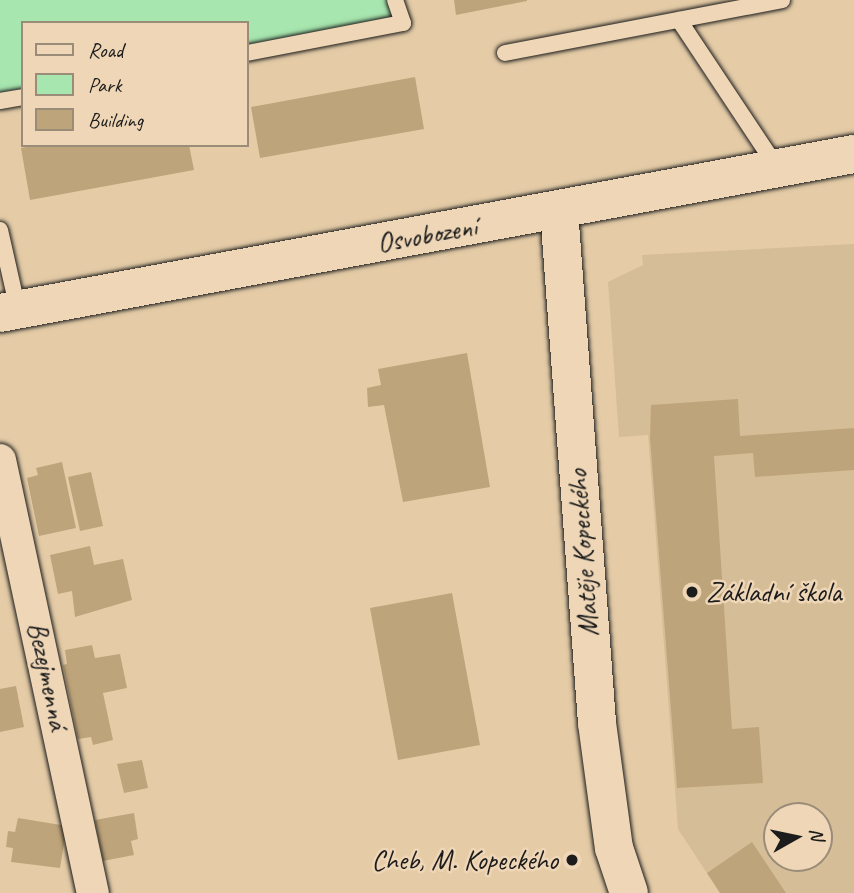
<!DOCTYPE html>
<html>
<head>
<meta charset="utf-8">
<style>
	body { margin:0 }
	#map { position:relative; width:854px; height:893px; overflow:hidden; background:#e5cca7; font-family:Caveat,sans-serif }
	div>[style] { position:absolute }
	.built>* { inset:0; background:#d5bd97 }
	.green>* { inset:0; background:#a7e6ae }
	.building>* { inset:0; background:#bea47a }
	.roads { filter:drop-shadow(0 0 2px #1c1c1c) drop-shadow(0 0 2px #1c1c1c) }
	.service>* { height:16px; margin:-8px; padding:0 8px; transform-origin:8px; border-radius:8px; background:#eed6b6 }
	.minor>* { height:32px; margin:-16px; padding:0 16px; transform-origin:16px; border-radius:16px; background:#eed6b6 }
	.tertiary>* { height:38px; margin:-19px; padding:0 19px; transform-origin:19px; border-radius:19px; background:#eed6b6 }
	.dots>* { width:19px; height:19px; translate:-50% -50%; box-sizing:border-box; border:4px solid #eed6b6; border-radius:50% }
	span { translate:-50% -50%; white-space:nowrap; text-align:center; line-height:1.15; -webkit-text-stroke:5px #eed6b6; paint-order:stroke }
	.street-label { font-size:28px; color:#1c1c1c }
	.poi-label { font-size:28px; color:#1c1c1c }
	.left { translate:0 -50%; text-align:left }
	.right { translate:-100% -50%; text-align:right }
	.legend { position:absolute; left:21px; top:21px; width:228px; height:126px; box-sizing:border-box; background:#eed6b6; border:2px solid #9a8c78; margin:0; padding:9px 12px; list-style:none; font-size:21px; color:#1c1c1c }
	.legend li { display:flex; align-items:center; gap:14px; height:35px }
	.legend b { width:35px; border:2px solid #9a8c78 }
	.north { position:absolute; left:763px; top:802px; width:70px; height:70px; box-sizing:border-box; background:#eed6b6; border:2px solid #9a8c78; border-radius:50%; rotate:81deg; font-size:19px; font-weight:700; line-height:28px; text-align:center; color:#1c1c1c }
	.north::after { content:''; display:block; margin:auto; width:24px; height:32px; background:#1c1c1c; clip-path:polygon(50% 0,100% 100%,50% 72%,0 100%) }
</style>
</head>
<body>
<div id="map">
	<div class="built">
		<div style="clip-path:polygon(evenodd,854px 244px,854px 893px,720px 893px,678px 829px,648px 435px,619px 437px,608px 282px,643px 265px,642px 255px,854px 244px,777px 816px,819px 816px,819px 858px,777px 858px,777px 816px)"></div>
	</div>
	<div class="green">
		<div style="clip-path:polygon(0 0,390px 0,391px 30px,247px 59px,247px 23px,23px 23px,23px 104px,0 109px)"></div>
	</div>
	<div class="building">
		<div style="clip-path:polygon(454px 0,527px 0,527px 1px,456px 15px)"></div>
		<div style="clip-path:polygon(415px 77px,424px 129px,260px 158px,251px 107px)"></div>
		<div style="clip-path:polygon(36px 145px,189px 145px,194px 170px,30px 200px,21px 148px)"></div>
		<div style="clip-path:polygon(467px 353px,490px 487px,403px 502px,384px 405px,368px 407px,367px 388px,381px 385px,378px 369px)"></div>
		<div style="clip-path:polygon(738px 399px,740px 436px,854px 428px,854px 470px,755px 477px,753px 453px,714px 456px,732px 729px,759px 727px,763px 783px,677px 788px,650px 438px,651px 405px)"></div>
		<div style="clip-path:polygon(62px 462px,76px 528px,39px 536px,27px 478px,38px 475px,36px 468px)"></div>
		<div style="clip-path:polygon(91px 472px,103px 526px,80px 531px,68px 477px)"></div>
		<div style="clip-path:polygon(90px 546px,94px 565px,123px 559px,132px 600px,75px 617px,72px 591px,58px 594px,50px 555px)"></div>
		<div style="clip-path:polygon(452px 593px,480px 745px,398px 760px,370px 608px)"></div>
		<div style="clip-path:polygon(92px 645px,95px 658px,120px 654px,127px 688px,103px 693px,113px 740px,93px 745px,91px 737px,78px 739px,63px 665px,67px 664px,65px 650px)"></div>
		<div style="clip-path:polygon(16px 686px,24px 727px,0 732px,0 689px)"></div>
		<div style="clip-path:polygon(142px 760px,148px 788px,124px 793px,117px 764px)"></div>
		<div style="clip-path:polygon(134px 813px,138px 839px,131px 841px,134px 855px,103px 861px,95px 820px)"></div>
		<div style="clip-path:polygon(18px 818px,67px 826px,60px 868px,11px 862px,13px 848px,6px 847px,8px 831px,15px 832px)"></div>
		<div style="clip-path:polygon(752px 842px,786px 893px,720px 893px,707px 873px)"></div>
	</div>
	<div class="roads">
		<div class="service">
			<div style="left:679px;top:20px;width:179px;rotate:56.4deg"></div>
			<div style="left:247px;top:53px;width:159px;rotate:-10.9deg"></div>
			<div style="left:403px;top:23px;width:24px;rotate:-109deg"></div>
			<div style="left:505px;top:53px;width:282px;rotate:-10.8deg"></div>
			<div style="left:0;top:101px;width:23px;rotate:-10deg"></div>
			<div style="left:0;top:230px;width:82px;rotate:77.3deg"></div>
		</div>
		<div class="minor">
			<div style="left:0;top:460px;width:443px;rotate:77.9deg"></div>
		</div>
		<div class="tertiary">
			<div style="left:559px;top:210px;width:514px;rotate:85.76deg"></div>
			<div style="left:597px;top:723px;width:126px;rotate:82.3deg"></div>
			<div style="left:614px;top:848px;width:47px;rotate:71.6deg"></div>
			<div style="left:0;top:313px;width:869px;rotate:-10.55deg"></div>
		</div>
	</div>
	<div class="dots">
		<div style="left:692px;top:592px;background:#1c1c1c"></div>
		<div style="left:572px;top:860px;background:#1c1c1c"></div>
	</div>
	<div class="street-label">
		<span style="left:427px;top:235px;rotate:-10deg">Osvobození</span>
		<span style="left:583px;top:553px;rotate:-94deg">Matěje Kopeckého</span>
		<span style="left:48px;top:676px;rotate:78deg">Bezejmenná</span>
	</div>
	<div class="poi-label">
		<span class="left" style="left:706px;top:592px">Základní škola</span>
		<span class="right" style="left:558px;top:860px">Cheb, M. Kopeckého</span>
	</div>
	<ul class="legend">
	<li><b style="height:9px;background:#eed6b6"></b>Road</li>
	<li><b style="height:19px;background:#a7e6ae"></b>Park</li>
	<li><b style="height:19px;background:#bea47a"></b>Building</li>
	</ul>
	<div class="north">N</div>
</div>
</body>
</html>
